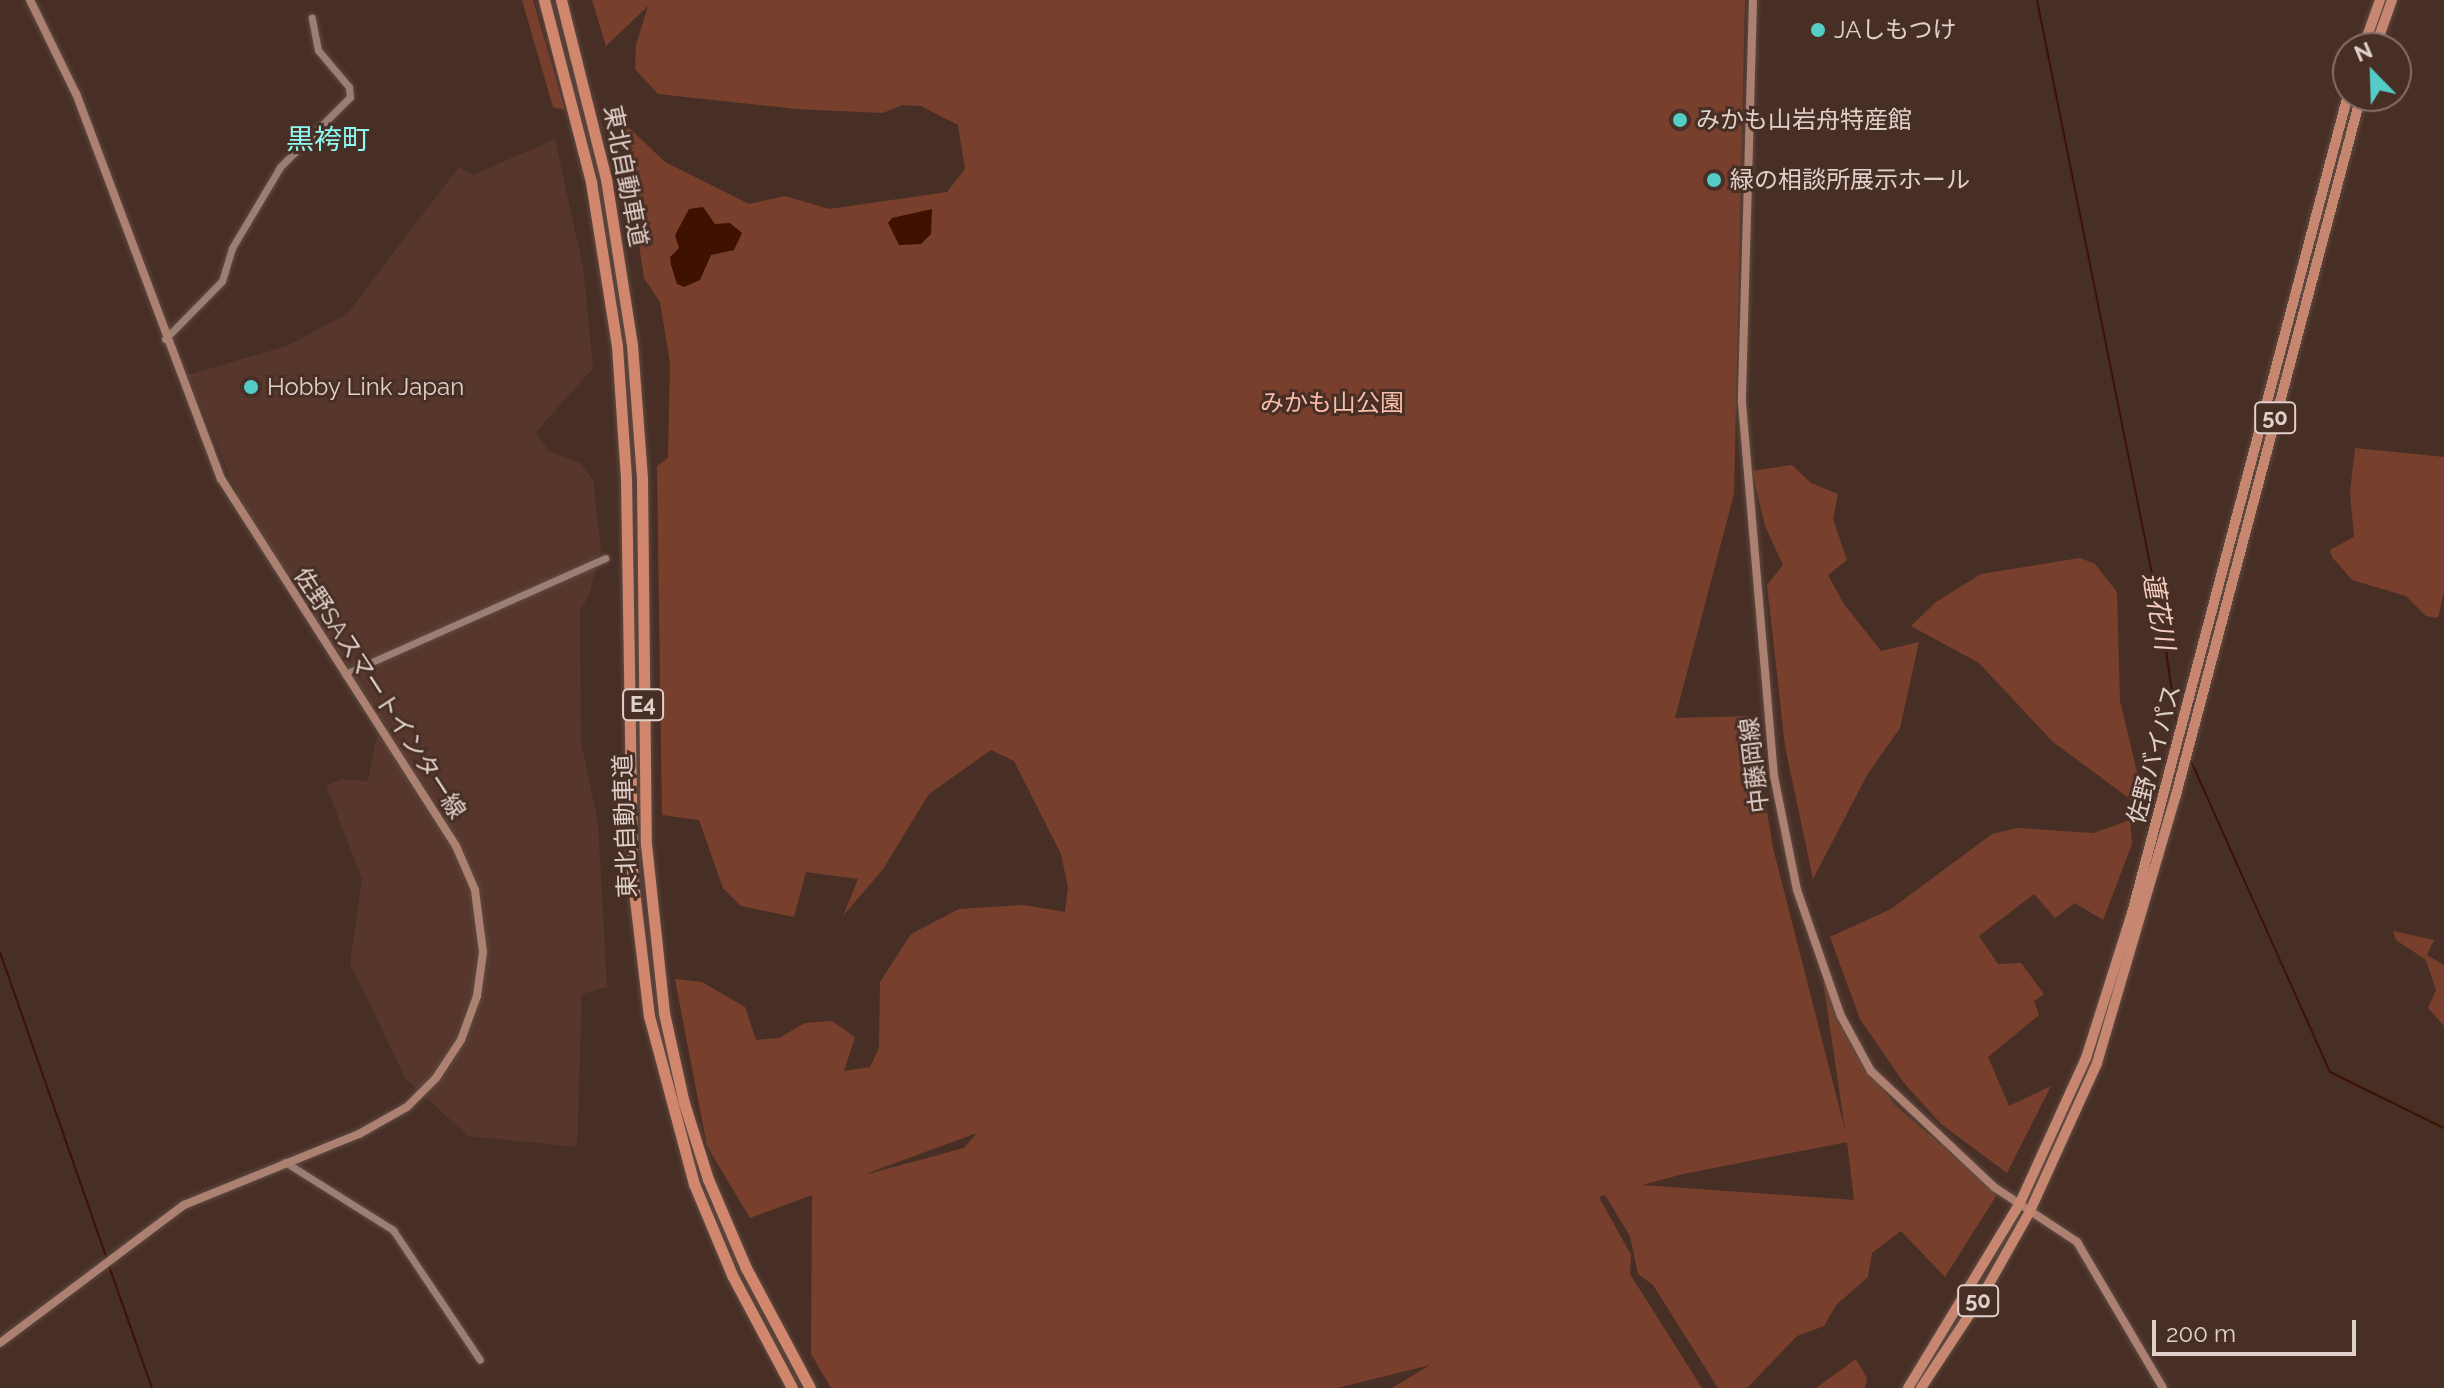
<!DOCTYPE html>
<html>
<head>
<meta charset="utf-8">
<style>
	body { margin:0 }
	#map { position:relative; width:2444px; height:1388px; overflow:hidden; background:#482f26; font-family:Raleway,"Noto Sans JP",sans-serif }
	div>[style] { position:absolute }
	.built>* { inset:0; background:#57372c }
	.green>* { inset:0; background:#78402c }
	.water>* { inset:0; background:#3e1101 }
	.stream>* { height:2px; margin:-1px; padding:0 1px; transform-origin:1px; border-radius:1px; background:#3e1101 }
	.roads { filter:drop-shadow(0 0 2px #5f4b43) drop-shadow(0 0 2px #5f4b43) }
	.tertiary>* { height:7px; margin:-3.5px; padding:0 3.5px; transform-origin:3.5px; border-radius:3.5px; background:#9c7f74 }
	.secondary>* { height:8px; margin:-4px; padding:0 4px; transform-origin:4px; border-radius:4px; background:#ac8172 }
	.trunk>* { height:10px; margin:-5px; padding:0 5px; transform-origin:5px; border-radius:5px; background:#c6866f }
	.motorway>* { height:11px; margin:-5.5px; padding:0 5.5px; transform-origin:5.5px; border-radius:5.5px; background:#d1876e }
	.dots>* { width:22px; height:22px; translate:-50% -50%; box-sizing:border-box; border:4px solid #482f26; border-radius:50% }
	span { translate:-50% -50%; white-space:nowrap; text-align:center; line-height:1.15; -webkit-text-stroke:6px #482f26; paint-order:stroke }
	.shield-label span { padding:2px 6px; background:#482f26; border:2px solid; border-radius:6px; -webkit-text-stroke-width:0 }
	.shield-label { font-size:22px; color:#e0d0ca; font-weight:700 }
	.poi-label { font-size:24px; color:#e0d0ca }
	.left { translate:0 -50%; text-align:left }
	.street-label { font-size:24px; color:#e0d0ca }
	.park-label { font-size:24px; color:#f9bea9 }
	.water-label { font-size:26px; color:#f6cebf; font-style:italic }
	.quarter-label { font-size:28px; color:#8ef9f2 }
	.north { position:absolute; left:2332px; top:32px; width:80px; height:80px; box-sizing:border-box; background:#482f26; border:2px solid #856f68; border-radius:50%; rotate:337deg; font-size:22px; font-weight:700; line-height:32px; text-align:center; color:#e0d0ca }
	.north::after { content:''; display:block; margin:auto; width:28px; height:36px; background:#54cdc7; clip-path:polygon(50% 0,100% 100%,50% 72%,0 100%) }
	.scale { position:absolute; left:2152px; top:1320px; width:204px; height:36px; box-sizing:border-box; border:4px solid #e0d0ca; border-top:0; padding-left:10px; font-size:24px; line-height:28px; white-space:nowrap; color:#e0d0ca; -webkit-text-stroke:6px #482f26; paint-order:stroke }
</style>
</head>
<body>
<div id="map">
	<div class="built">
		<div style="clip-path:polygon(555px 139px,583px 267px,593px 368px,535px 433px,549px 451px,579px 462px,593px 480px,601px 549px,589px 595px,580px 611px,581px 742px,598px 823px,607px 987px,582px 994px,577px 1147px,468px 1136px,406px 1079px,350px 964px,362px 879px,326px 786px,342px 779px,368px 781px,376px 739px,386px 727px,241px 503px,188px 375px,287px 346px,347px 314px,459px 167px,473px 175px)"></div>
	</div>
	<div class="green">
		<div style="clip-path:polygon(522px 0,533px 0,565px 110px,553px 107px)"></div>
		<div style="clip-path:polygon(evenodd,592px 0,1745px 0,1734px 494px,1675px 718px,1751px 716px,1773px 848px,1845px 1130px,1823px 980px,1852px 1047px,1896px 1106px,1998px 1193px,1945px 1277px,1901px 1231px,1872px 1253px,1868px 1277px,1836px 1305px,1824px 1326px,1797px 1336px,1747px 1388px,1718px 1388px,1653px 1285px,1638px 1274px,1630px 1236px,1605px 1195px,1599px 1197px,1631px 1255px,1630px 1274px,1702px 1388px,1392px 1388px,1430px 1365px,1337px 1388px,831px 1388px,811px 1354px,812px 1195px,750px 1218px,707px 1146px,675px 979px,702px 982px,745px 1007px,756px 1040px,779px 1038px,805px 1023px,832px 1021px,855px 1037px,844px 1071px,870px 1067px,879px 1048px,880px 982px,911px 934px,959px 909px,1024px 905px,1065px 912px,1068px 888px,1061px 854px,1014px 761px,991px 750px,929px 794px,883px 869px,843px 916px,858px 879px,806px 872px,794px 917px,741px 906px,723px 888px,699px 820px,662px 815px,657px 466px,668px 458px,670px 363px,660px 302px,644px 278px,620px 119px,665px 162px,749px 204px,785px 196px,829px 209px,947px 192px,965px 169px,958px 125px,921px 106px,902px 105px,883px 113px,796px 109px,658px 94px,635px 69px,636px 45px,648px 6px,606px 46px,592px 0,977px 1133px,964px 1148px,868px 1174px,868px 1173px,977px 1133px,592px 0,1847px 1142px,1854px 1200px,1642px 1185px,1683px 1174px,1847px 1142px)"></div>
		<div style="clip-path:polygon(2355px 448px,2444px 457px,2444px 592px,2438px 618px,2426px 616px,2406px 596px,2352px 580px,2332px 557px,2330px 550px,2354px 537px,2350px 492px)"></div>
		<div style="clip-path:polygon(1792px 465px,1811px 483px,1838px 494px,1833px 519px,1847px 560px,1828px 575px,1844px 604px,1881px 651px,1919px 642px,1900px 728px,1867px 775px,1813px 879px,1785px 746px,1767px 585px,1783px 565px,1765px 526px,1752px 471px)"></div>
		<div style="clip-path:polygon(2080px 558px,2095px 564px,2117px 592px,2120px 701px,2137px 772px,2137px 804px,2053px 742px,1979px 663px,1911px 626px,1936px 602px,1981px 574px)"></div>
		<div style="clip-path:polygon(2130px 820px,2132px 844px,2103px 920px,2075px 903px,2055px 918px,2034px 894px,1979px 936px,1998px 964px,2021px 963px,2044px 994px,2034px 1001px,2039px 1015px,1988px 1057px,2009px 1106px,2051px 1086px,2007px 1173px,1941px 1124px,1904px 1083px,1860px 1019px,1830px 937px,1891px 909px,1992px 834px,2017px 828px,2093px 833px)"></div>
		<div style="clip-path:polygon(2393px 931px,2434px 940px,2427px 955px,2444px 965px,2444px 1026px,2428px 1008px,2436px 990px,2426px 960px,2396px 940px)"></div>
		<div style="clip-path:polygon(1856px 1359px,1867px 1378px,1865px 1388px,1816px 1388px)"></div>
	</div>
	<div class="water">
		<div style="clip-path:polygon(703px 207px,715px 224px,730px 223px,742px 233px,734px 250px,711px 255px,700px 280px,684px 287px,677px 284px,671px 265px,670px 257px,679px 248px,675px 235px,689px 209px)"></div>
		<div style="clip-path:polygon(932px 209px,931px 234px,921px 244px,899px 245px,888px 223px,892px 218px)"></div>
	</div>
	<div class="stream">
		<div style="left:2037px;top:0;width:641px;rotate:78.67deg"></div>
		<div style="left:2163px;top:629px;width:99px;rotate:81.9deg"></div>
		<div style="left:2190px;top:759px;width:343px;rotate:65.9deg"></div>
		<div style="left:2330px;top:1072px;width:127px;rotate:26.2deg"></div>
		<div style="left:0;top:952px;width:326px;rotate:70.8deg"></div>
		<div style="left:109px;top:1266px;width:129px;rotate:70.6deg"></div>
	</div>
	<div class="roads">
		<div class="tertiary">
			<div style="left:165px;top:339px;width:81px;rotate:-45.5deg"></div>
			<div style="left:222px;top:281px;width:34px;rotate:-73deg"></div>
			<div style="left:232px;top:248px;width:94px;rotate:-59.3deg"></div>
			<div style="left:280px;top:167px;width:99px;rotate:-45deg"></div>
			<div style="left:350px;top:97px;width:10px;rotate:-96deg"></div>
			<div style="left:349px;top:87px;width:48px;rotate:-130deg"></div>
			<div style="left:318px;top:50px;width:33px;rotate:-101deg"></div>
			<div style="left:345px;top:674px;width:285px;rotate:-24deg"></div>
			<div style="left:285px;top:1162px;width:128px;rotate:32.2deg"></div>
			<div style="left:393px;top:1230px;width:156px;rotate:56.2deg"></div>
		</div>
		<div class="secondary">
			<div style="left:1753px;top:0;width:403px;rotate:91.6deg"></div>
			<div style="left:1742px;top:403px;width:374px;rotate:85.1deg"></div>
			<div style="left:1774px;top:776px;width:116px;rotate:78.6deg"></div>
			<div style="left:1797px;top:890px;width:133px;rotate:70.8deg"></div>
			<div style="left:1841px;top:1016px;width:63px;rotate:61.4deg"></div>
			<div style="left:1871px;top:1071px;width:169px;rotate:43.3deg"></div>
			<div style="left:1994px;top:1187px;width:100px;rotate:33.5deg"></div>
			<div style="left:2077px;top:1242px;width:169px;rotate:59.5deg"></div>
			<div style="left:0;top:1343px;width:230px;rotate:-36.9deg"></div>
			<div style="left:184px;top:1205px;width:189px;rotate:-22.1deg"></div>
			<div style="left:359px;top:1134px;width:55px;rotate:-29.4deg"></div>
			<div style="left:407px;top:1107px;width:41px;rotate:-45deg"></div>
			<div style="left:436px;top:1078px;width:45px;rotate:-56.7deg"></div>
			<div style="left:461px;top:1040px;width:47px;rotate:-70deg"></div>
			<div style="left:477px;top:996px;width:44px;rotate:-82.2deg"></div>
			<div style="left:483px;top:952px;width:63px;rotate:-97.4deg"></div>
			<div style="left:475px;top:890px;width:48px;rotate:-113.4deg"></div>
			<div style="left:456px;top:846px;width:436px;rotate:-122.6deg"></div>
			<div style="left:221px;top:479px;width:411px;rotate:-110.6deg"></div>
			<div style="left:76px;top:94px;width:105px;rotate:-116.1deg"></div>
		</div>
		<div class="trunk">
			<div style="left:2363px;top:48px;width:51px;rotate:-70.5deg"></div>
			<div style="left:2375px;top:48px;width:51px;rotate:-70.5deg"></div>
			<div style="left:1908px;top:1388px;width:214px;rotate:-58.8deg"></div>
			<div style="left:2019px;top:1205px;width:162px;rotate:-65.5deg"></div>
			<div style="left:2086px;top:1058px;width:152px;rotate:-72.4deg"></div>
			<div style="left:2132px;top:913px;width:846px;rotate:-75.21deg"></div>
			<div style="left:1921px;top:1388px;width:116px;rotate:-56.6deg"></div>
			<div style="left:1985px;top:1291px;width:92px;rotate:-60.6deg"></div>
			<div style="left:2030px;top:1211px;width:162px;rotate:-65.6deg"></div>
			<div style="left:2097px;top:1063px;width:279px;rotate:-73.6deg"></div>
			<div style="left:2176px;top:795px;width:723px;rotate:-75.18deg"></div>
		</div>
		<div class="motorway">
			<div style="left:544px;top:0;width:188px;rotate:75.5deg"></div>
			<div style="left:591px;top:182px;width:166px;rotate:81deg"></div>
			<div style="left:617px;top:346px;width:133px;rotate:86.1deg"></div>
			<div style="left:626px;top:479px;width:395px;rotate:89.1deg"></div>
			<div style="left:632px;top:874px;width:143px;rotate:83.2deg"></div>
			<div style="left:649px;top:1016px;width:174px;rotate:75deg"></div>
			<div style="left:694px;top:1184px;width:99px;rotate:67.3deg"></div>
			<div style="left:732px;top:1275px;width:128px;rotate:62deg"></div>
			<div style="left:561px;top:0;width:185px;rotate:75.9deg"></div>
			<div style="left:606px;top:179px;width:168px;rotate:81.1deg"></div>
			<div style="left:632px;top:345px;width:133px;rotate:85.7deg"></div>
			<div style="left:642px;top:478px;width:366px;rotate:89.4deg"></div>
			<div style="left:646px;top:844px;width:170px;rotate:83.9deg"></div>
			<div style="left:664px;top:1013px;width:92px;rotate:77.5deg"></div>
			<div style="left:684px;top:1103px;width:80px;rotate:72.5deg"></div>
			<div style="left:708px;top:1179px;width:97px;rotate:66.9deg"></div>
			<div style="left:746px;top:1268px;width:136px;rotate:61.9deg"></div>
		</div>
	</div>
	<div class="dots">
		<div style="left:1818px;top:30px;background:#54cdc7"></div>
		<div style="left:1680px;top:120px;background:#54cdc7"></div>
		<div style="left:1714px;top:180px;background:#54cdc7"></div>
		<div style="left:251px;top:387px;background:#54cdc7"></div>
	</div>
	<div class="shield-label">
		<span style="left:2275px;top:418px">50</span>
		<span style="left:643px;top:705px">E4</span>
		<span style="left:1978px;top:1301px">50</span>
	</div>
	<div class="poi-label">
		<span class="left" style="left:1834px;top:30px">JAしもつけ</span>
		<span class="left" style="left:1696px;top:120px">みかも山岩舟特産館</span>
		<span class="left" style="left:1730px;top:180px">緑の相談所展示ホール</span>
		<span class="left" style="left:267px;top:387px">Hobby Link Japan</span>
	</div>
	<div class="street-label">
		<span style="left:626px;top:176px;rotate:79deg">東北自動車道</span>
		<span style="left:380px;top:693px;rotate:57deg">佐野SAスマートインター線</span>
		<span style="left:2154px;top:754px;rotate:-75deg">佐野バイパス</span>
		<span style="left:1754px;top:765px;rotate:-97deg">中藤岡線</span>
		<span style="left:625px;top:826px;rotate:-92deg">東北自動車道</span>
	</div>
	<div class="park-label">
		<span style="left:1332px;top:403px">みかも山公園</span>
	</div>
	<div class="water-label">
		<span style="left:2158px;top:611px;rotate:80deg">蓮花川</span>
	</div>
	<div class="quarter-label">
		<span style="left:328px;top:140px">黒袴町</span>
	</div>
	<div class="north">N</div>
	<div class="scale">200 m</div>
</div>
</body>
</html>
